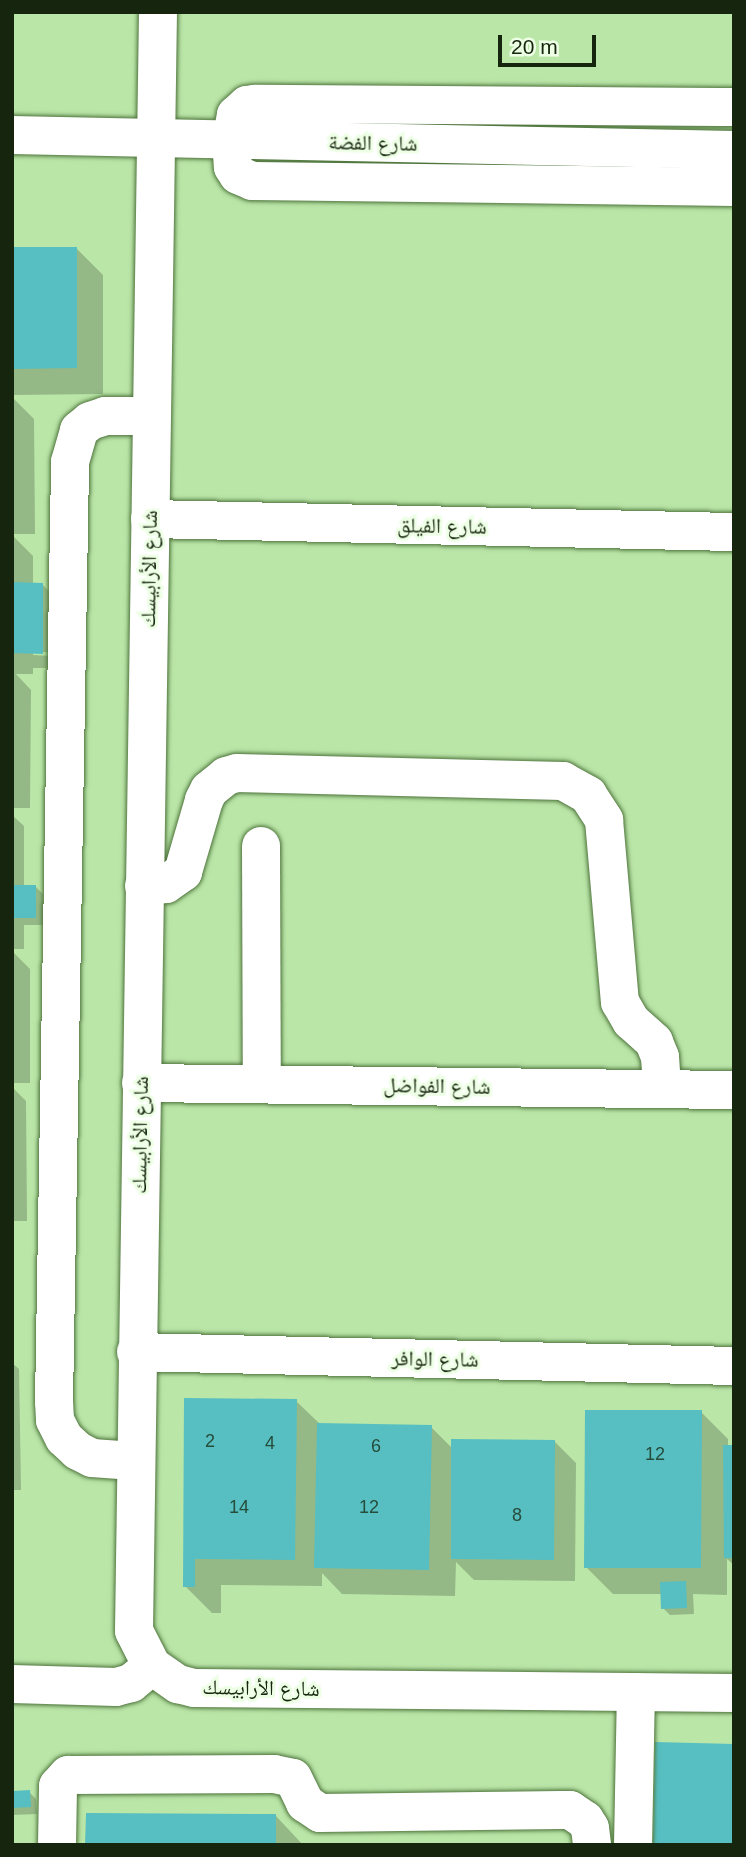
<!DOCTYPE html>
<html>
<head>
<meta charset="utf-8">
<style>
	body { margin:0 }
	#map { position:relative; width:746px; height:1857px; overflow:hidden; background:#bae6a8; font-family:Arial,"Noto Naskh Arabic",sans-serif }
	div>[style] { position:absolute }
	.shadow>* { inset:0; background:#0003 }
	.building>* { inset:0; background:#57bfc1 }
	.roads { filter:drop-shadow(0 0 2px #4e743c) drop-shadow(0 0 2px #4e743c) }
	.minor>* { height:38px; margin:-19px; padding:0 19px; transform-origin:19px; border-radius:19px; background:#fff }
	span { translate:-50% -50%; white-space:nowrap; text-align:center; line-height:1.15; -webkit-text-stroke:6px #edffe5; paint-order:stroke }
	.number-label { font-size:18px; color:#264c3b }
	.number-label span { -webkit-text-stroke-width:0 }
	.street-label { font-size:21px; color:#16260e }
	.frame { position:absolute; inset:0; border:14px solid #16260e; pointer-events:none }
	.scale { position:absolute; left:498px; top:35px; width:98px; height:32px; box-sizing:border-box; border:4px solid #16260e; border-top:0; padding-left:9px; font-size:21px; line-height:24px; white-space:nowrap; color:#16260e; -webkit-text-stroke:5px #edffe5; paint-order:stroke }
</style>
</head>
<body>
<div id="map">
	<div class="shadow">
		<div style="clip-path:polygon(12px 248px,76px 248px,103px 275px,103px 394px,12px 395px)"></div>
		<div style="clip-path:polygon(12px 397px,34px 419px,35px 534px,12px 534px)"></div>
		<div style="clip-path:polygon(evenodd,12px 535px,33px 556px,33px 584px,42px 584px,57px 600px,57px 668px,33px 668px,33px 674px,16px 674px,31px 690px,30px 808px,12px 808px,12px 535px,33px 652px,52px 652px,52px 656px,33px 655px,33px 652px)"></div>
		<div style="clip-path:polygon(12px 815px,24px 826px,24px 886px,36px 887px,43px 894px,43px 925px,24px 925px,24px 949px,12px 949px)"></div>
		<div style="clip-path:polygon(12px 951px,30px 969px,30px 1083px,12px 1083px)"></div>
		<div style="clip-path:polygon(12px 1087px,26px 1101px,27px 1221px,12px 1221px)"></div>
		<div style="clip-path:polygon(12px 1311px,13px 1311px,13px 1344px,12px 1344px)"></div>
		<div style="clip-path:polygon(12px 1363px,19px 1369px,21px 1490px,12px 1490px)"></div>
		<div style="clip-path:polygon(186px 1400px,296px 1401px,320px 1424px,431px 1427px,453px 1449px,554px 1441px,576px 1463px,575px 1581px,474px 1580px,456px 1562px,455px 1596px,342px 1594px,322px 1573px,322px 1586px,221px 1585px,221px 1613px,212px 1613px,185px 1586px)"></div>
		<div style="clip-path:polygon(701px 1412px,728px 1439px,728px 1447px,734px 1446px,734px 1565px,727px 1559px,727px 1595px,693px 1594px,694px 1614px,670px 1615px,663px 1608px,662px 1594px,613px 1594px,586px 1567px)"></div>
		<div style="clip-path:polygon(29px 1792px,36px 1799px,37px 1814px,12px 1815px,12px 1793px)"></div>
		<div style="clip-path:polygon(276px 1816px,303px 1845px,87px 1845px)"></div>
	</div>
	<div class="building">
		<div style="clip-path:polygon(12px 247px,77px 247px,77px 368px,12px 369px)"></div>
		<div style="clip-path:polygon(12px 582px,43px 583px,43px 654px,12px 653px)"></div>
		<div style="clip-path:polygon(12px 885px,36px 885px,36px 918px,12px 918px)"></div>
		<div style="clip-path:polygon(184px 1398px,297px 1399px,295px 1560px,195px 1559px,195px 1587px,183px 1587px)"></div>
		<div style="clip-path:polygon(585px 1410px,702px 1410px,701px 1568px,584px 1568px)"></div>
		<div style="clip-path:polygon(317px 1423px,432px 1425px,429px 1570px,314px 1568px)"></div>
		<div style="clip-path:polygon(451px 1439px,555px 1440px,554px 1560px,451px 1559px)"></div>
		<div style="clip-path:polygon(723px 1445px,734px 1445px,734px 1558px,724px 1558px)"></div>
		<div style="clip-path:polygon(686px 1581px,687px 1608px,661px 1609px,660px 1582px)"></div>
		<div style="clip-path:polygon(655px 1742px,734px 1744px,734px 1845px,653px 1845px)"></div>
		<div style="clip-path:polygon(30px 1790px,31px 1807px,12px 1808px,12px 1791px)"></div>
		<div style="clip-path:polygon(86px 1813px,276px 1814px,276px 1845px,85px 1845px)"></div>
	</div>
	<div class="roads">
		<div class="minor">
			<div style="left:158px;top:12px;width:1619px;rotate:90.85deg"></div>
			<div style="left:134px;top:1631px;width:39px;rotate:63deg"></div>
			<div style="left:152px;top:1666px;width:32px;rotate:35deg"></div>
			<div style="left:178px;top:1684px;width:16px;rotate:14deg"></div>
			<div style="left:194px;top:1688px;width:540px;rotate:0.53deg"></div>
			<div style="left:734px;top:107px;width:479px;rotate:-179.6deg"></div>
			<div style="left:255px;top:104px;width:8px;rotate:173deg"></div>
			<div style="left:247px;top:105px;width:15px;rotate:138deg"></div>
			<div style="left:236px;top:115px;width:25px;rotate:101deg"></div>
			<div style="left:231px;top:140px;width:27px;rotate:86deg"></div>
			<div style="left:233px;top:167px;width:9px;rotate:58deg"></div>
			<div style="left:238px;top:175px;width:15px;rotate:23deg"></div>
			<div style="left:252px;top:181px;width:482px;rotate:0.7deg"></div>
			<div style="left:12px;top:135px;width:722px;rotate:1.19deg"></div>
			<div style="left:150px;top:519px;width:584px;rotate:1.28deg"></div>
			<div style="left:261px;top:846px;width:238px;rotate:89.8deg"></div>
			<div style="left:144px;top:886px;width:22px;rotate:-5deg"></div>
			<div style="left:166px;top:884px;width:21px;rotate:-35deg"></div>
			<div style="left:183px;top:872px;width:75px;rotate:-73.7deg"></div>
			<div style="left:204px;top:800px;width:11px;rotate:-63deg"></div>
			<div style="left:209px;top:790px;width:22px;rotate:-39deg"></div>
			<div style="left:226px;top:776px;width:11px;rotate:-15deg"></div>
			<div style="left:237px;top:773px;width:326px;rotate:1.4deg"></div>
			<div style="left:563px;top:781px;width:29px;rotate:29deg"></div>
			<div style="left:588px;top:795px;width:30px;rotate:57deg"></div>
			<div style="left:604px;top:820px;width:183px;rotate:85deg"></div>
			<div style="left:620px;top:1002px;width:22px;rotate:60deg"></div>
			<div style="left:631px;top:1021px;width:31px;rotate:42deg"></div>
			<div style="left:654px;top:1042px;width:16px;rotate:68deg"></div>
			<div style="left:660px;top:1057px;width:32px;rotate:86deg"></div>
			<div style="left:141px;top:1083px;width:593px;rotate:0.68deg"></div>
			<div style="left:136px;top:1352px;width:598px;rotate:1.34deg"></div>
			<div style="left:134px;top:1461px;width:42px;rotate:-175.9deg"></div>
			<div style="left:92px;top:1458px;width:16px;rotate:-153deg"></div>
			<div style="left:78px;top:1451px;width:19px;rotate:-137deg"></div>
			<div style="left:64px;top:1438px;width:20px;rotate:-117deg"></div>
			<div style="left:55px;top:1420px;width:18px;rotate:-93deg"></div>
			<div style="left:54px;top:1402px;width:940px;rotate:-89.02deg"></div>
			<div style="left:70px;top:462px;width:33px;rotate:-74deg"></div>
			<div style="left:79px;top:430px;width:14px;rotate:-39deg"></div>
			<div style="left:90px;top:421px;width:16px;rotate:-18deg"></div>
			<div style="left:105px;top:416px;width:46px"></div>
			<div style="left:12px;top:1684px;width:104px;rotate:1.7deg"></div>
			<div style="left:116px;top:1687px;width:16px;rotate:-15deg"></div>
			<div style="left:131px;top:1683px;width:27px;rotate:-39deg"></div>
			<div style="left:57px;top:1845px;width:59px;rotate:-89deg"></div>
			<div style="left:58px;top:1786px;width:15px;rotate:-48deg"></div>
			<div style="left:68px;top:1775px;width:206px;rotate:-0.3deg"></div>
			<div style="left:274px;top:1774px;width:19px;rotate:12deg"></div>
			<div style="left:293px;top:1778px;width:28px;rotate:64deg"></div>
			<div style="left:305px;top:1803px;width:18px;rotate:34deg"></div>
			<div style="left:320px;top:1813px;width:250px;rotate:-0.7deg"></div>
			<div style="left:570px;top:1810px;width:18px;rotate:34deg"></div>
			<div style="left:585px;top:1820px;width:9px;rotate:58deg"></div>
			<div style="left:590px;top:1828px;width:17px;rotate:83deg"></div>
			<div style="left:633px;top:1845px;width:153px;rotate:-88.9deg"></div>
		</div>
	</div>
	<div class="number-label">
		<span style="left:210px;top:1441px">2</span>
		<span style="left:270px;top:1443px">4</span>
		<span style="left:376px;top:1446px">6</span>
		<span style="left:655px;top:1454px">12</span>
		<span style="left:239px;top:1507px">14</span>
		<span style="left:369px;top:1507px">12</span>
		<span style="left:517px;top:1515px">8</span>
	</div>
	<div class="street-label">
		<span style="left:373px;top:143px;rotate:1deg">شارع الفضة</span>
		<span style="left:442px;top:526px;rotate:1deg">شارع الفيلق</span>
		<span style="left:149px;top:569px;rotate:-89deg">شارع الأرابيسك</span>
		<span style="left:437px;top:1086px;rotate:1deg">شارع الفواضل</span>
		<span style="left:140px;top:1135px;rotate:-89deg">شارع الأرابيسك</span>
		<span style="left:435px;top:1359px;rotate:1deg">شارع الوافر</span>
		<span style="left:261px;top:1688px;rotate:1deg">شارع الأرابيسك</span>
	</div>
	<div class="frame"></div>
	<div class="scale">20 m</div>
</div>
</body>
</html>
